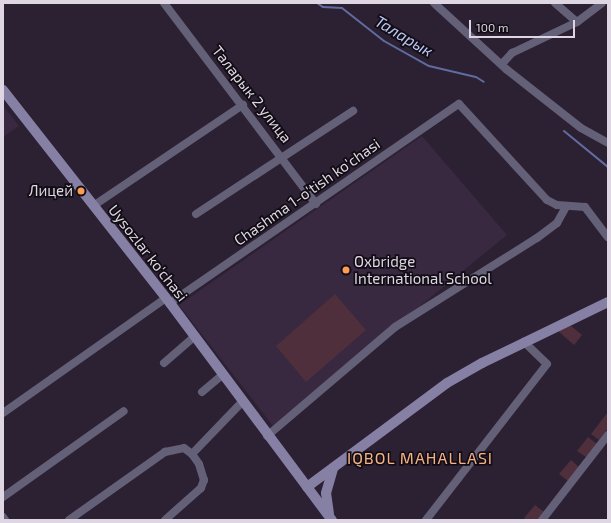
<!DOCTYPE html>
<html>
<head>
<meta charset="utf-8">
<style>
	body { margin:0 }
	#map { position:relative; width:611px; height:523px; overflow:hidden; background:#2c2033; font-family:"Exo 2",sans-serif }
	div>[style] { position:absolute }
	.built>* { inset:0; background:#382940 }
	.green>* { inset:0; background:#4f2f3c }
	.stream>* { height:2px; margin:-1px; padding:0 1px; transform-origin:1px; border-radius:1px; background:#606c9f }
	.street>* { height:8px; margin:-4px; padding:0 4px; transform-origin:4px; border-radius:4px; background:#646077 }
	.secondary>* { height:10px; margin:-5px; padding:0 5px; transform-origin:5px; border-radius:5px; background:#8780a5 }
	.dots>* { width:11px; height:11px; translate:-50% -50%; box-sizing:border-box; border:2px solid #120d15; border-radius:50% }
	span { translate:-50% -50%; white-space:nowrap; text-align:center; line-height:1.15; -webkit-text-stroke:3.5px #120d15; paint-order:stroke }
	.street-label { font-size:15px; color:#ded7e3 }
	.poi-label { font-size:15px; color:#ded7e3 }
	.right { translate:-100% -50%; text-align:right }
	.left { translate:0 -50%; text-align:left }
	.water-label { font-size:16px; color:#bac7f5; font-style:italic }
	.neighbourhood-label { font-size:16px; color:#f6b284; letter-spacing:1px }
	.frame { position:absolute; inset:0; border:4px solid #ded7e3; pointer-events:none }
	.scale { position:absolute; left:469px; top:20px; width:106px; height:18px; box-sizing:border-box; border:2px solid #ded7e3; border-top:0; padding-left:5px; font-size:12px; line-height:14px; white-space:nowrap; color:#ded7e3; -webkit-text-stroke:3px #120d15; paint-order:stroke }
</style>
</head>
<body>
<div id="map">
	<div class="built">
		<div style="clip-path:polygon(3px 105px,19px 126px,3px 137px)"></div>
		<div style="clip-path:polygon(422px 136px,507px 235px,273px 426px,179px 305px)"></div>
	</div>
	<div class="green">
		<div style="clip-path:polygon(335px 294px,366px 330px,306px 382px,276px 346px)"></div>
		<div style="clip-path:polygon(570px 325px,582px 335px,574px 345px,558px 331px)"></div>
		<div style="clip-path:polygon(608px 412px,608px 428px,599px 440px,591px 434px)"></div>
		<div style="clip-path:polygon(588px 437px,597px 444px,586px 457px,577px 451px)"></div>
		<div style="clip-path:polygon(571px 460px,579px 467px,568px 481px,559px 474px)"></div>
		<div style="clip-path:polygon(535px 505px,544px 512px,537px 520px,526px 520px,524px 518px)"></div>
	</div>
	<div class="stream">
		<div style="left:317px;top:3px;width:7px;rotate:34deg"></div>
		<div style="left:323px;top:7px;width:19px;rotate:3deg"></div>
		<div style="left:342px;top:8px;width:53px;rotate:38.2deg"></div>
		<div style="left:384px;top:41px;width:51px;rotate:29.1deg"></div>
		<div style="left:429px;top:66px;width:48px;rotate:13.2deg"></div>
		<div style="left:476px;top:77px;width:9px;rotate:32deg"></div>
		<div style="left:564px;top:131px;width:57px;rotate:39.3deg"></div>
	</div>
	<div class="street">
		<div style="left:164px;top:3px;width:252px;rotate:52.9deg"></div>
		<div style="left:434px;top:3px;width:98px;rotate:42.5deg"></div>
		<div style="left:506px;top:69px;width:95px;rotate:38.2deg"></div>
		<div style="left:581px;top:128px;width:31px;rotate:29deg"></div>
		<div style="left:555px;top:3px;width:29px;rotate:41deg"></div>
		<div style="left:502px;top:64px;width:15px;rotate:-48deg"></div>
		<div style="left:512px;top:53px;width:72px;rotate:-25.5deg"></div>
		<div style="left:577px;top:22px;width:31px;rotate:-37deg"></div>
		<div style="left:93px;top:206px;width:181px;rotate:-34deg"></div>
		<div style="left:196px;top:214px;width:188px;rotate:-33.3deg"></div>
		<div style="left:170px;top:303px;width:351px;rotate:-34.6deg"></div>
		<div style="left:459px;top:104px;width:130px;rotate:47.5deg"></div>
		<div style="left:547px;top:200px;width:11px;rotate:27deg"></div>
		<div style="left:557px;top:205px;width:28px;rotate:4deg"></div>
		<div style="left:585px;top:207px;width:38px;rotate:53deg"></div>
		<div style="left:164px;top:363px;width:40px;rotate:-41deg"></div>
		<div style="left:202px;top:392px;width:26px;rotate:-40deg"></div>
		<div style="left:3px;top:413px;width:199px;rotate:-35.2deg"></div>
		<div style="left:267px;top:436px;width:168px;rotate:-40.4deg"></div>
		<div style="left:395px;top:327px;width:168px;rotate:-32.1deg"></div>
		<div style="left:537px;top:238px;width:25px;rotate:-37deg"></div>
		<div style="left:557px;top:223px;width:18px;rotate:-61deg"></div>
		<div style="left:192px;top:454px;width:72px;rotate:-46.1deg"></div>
		<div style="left:3px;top:497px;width:148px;rotate:-35.4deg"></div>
		<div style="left:3px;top:517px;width:4px;rotate:56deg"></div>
		<div style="left:69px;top:520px;width:118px;rotate:-35.3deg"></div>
		<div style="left:165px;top:452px;width:19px;rotate:-12deg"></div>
		<div style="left:184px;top:448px;width:10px;rotate:37deg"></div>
		<div style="left:192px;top:454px;width:12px;rotate:55deg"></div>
		<div style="left:199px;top:464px;width:17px;rotate:73deg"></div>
		<div style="left:204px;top:480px;width:9px;rotate:111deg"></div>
		<div style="left:201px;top:488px;width:48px;rotate:138.4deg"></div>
		<div style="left:426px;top:520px;width:197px;rotate:-52.2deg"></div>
		<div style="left:547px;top:364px;width:32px;rotate:-136deg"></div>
		<div style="left:542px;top:520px;width:108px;rotate:-52.2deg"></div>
	</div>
	<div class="secondary">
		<div style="left:3px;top:90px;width:271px;rotate:51.9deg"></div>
		<div style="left:170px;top:303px;width:271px;rotate:53.3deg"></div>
		<div style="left:307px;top:487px;width:174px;rotate:-36.6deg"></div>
		<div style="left:447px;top:383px;width:40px;rotate:-29.7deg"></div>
		<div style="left:482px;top:363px;width:140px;rotate:-25.8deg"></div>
		<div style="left:329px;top:514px;width:21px;rotate:-98deg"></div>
		<div style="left:326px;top:493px;width:26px;rotate:-74deg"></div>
	</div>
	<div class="dots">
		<div style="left:81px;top:191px;background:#fd9c57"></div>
		<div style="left:346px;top:270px;background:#fd9c57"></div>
	</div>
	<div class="street-label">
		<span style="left:252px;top:94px;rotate:52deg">Таларык 2 улица</span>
		<span style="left:307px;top:192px;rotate:-35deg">Chashma 1-o'tish ko'chasi</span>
		<span style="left:148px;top:253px;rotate:52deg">Uysozlar ko'chasi</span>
	</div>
	<div class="poi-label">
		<span class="right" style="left:73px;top:191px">Лицей</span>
		<span class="left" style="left:354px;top:270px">Oxbridge<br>International School</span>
	</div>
	<div class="water-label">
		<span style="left:404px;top:36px;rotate:31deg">Таларык</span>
	</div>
	<div class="neighbourhood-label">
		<span style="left:420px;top:458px">IQBOL MAHALLASI</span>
	</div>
	<div class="frame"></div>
	<div class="scale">100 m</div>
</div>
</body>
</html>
